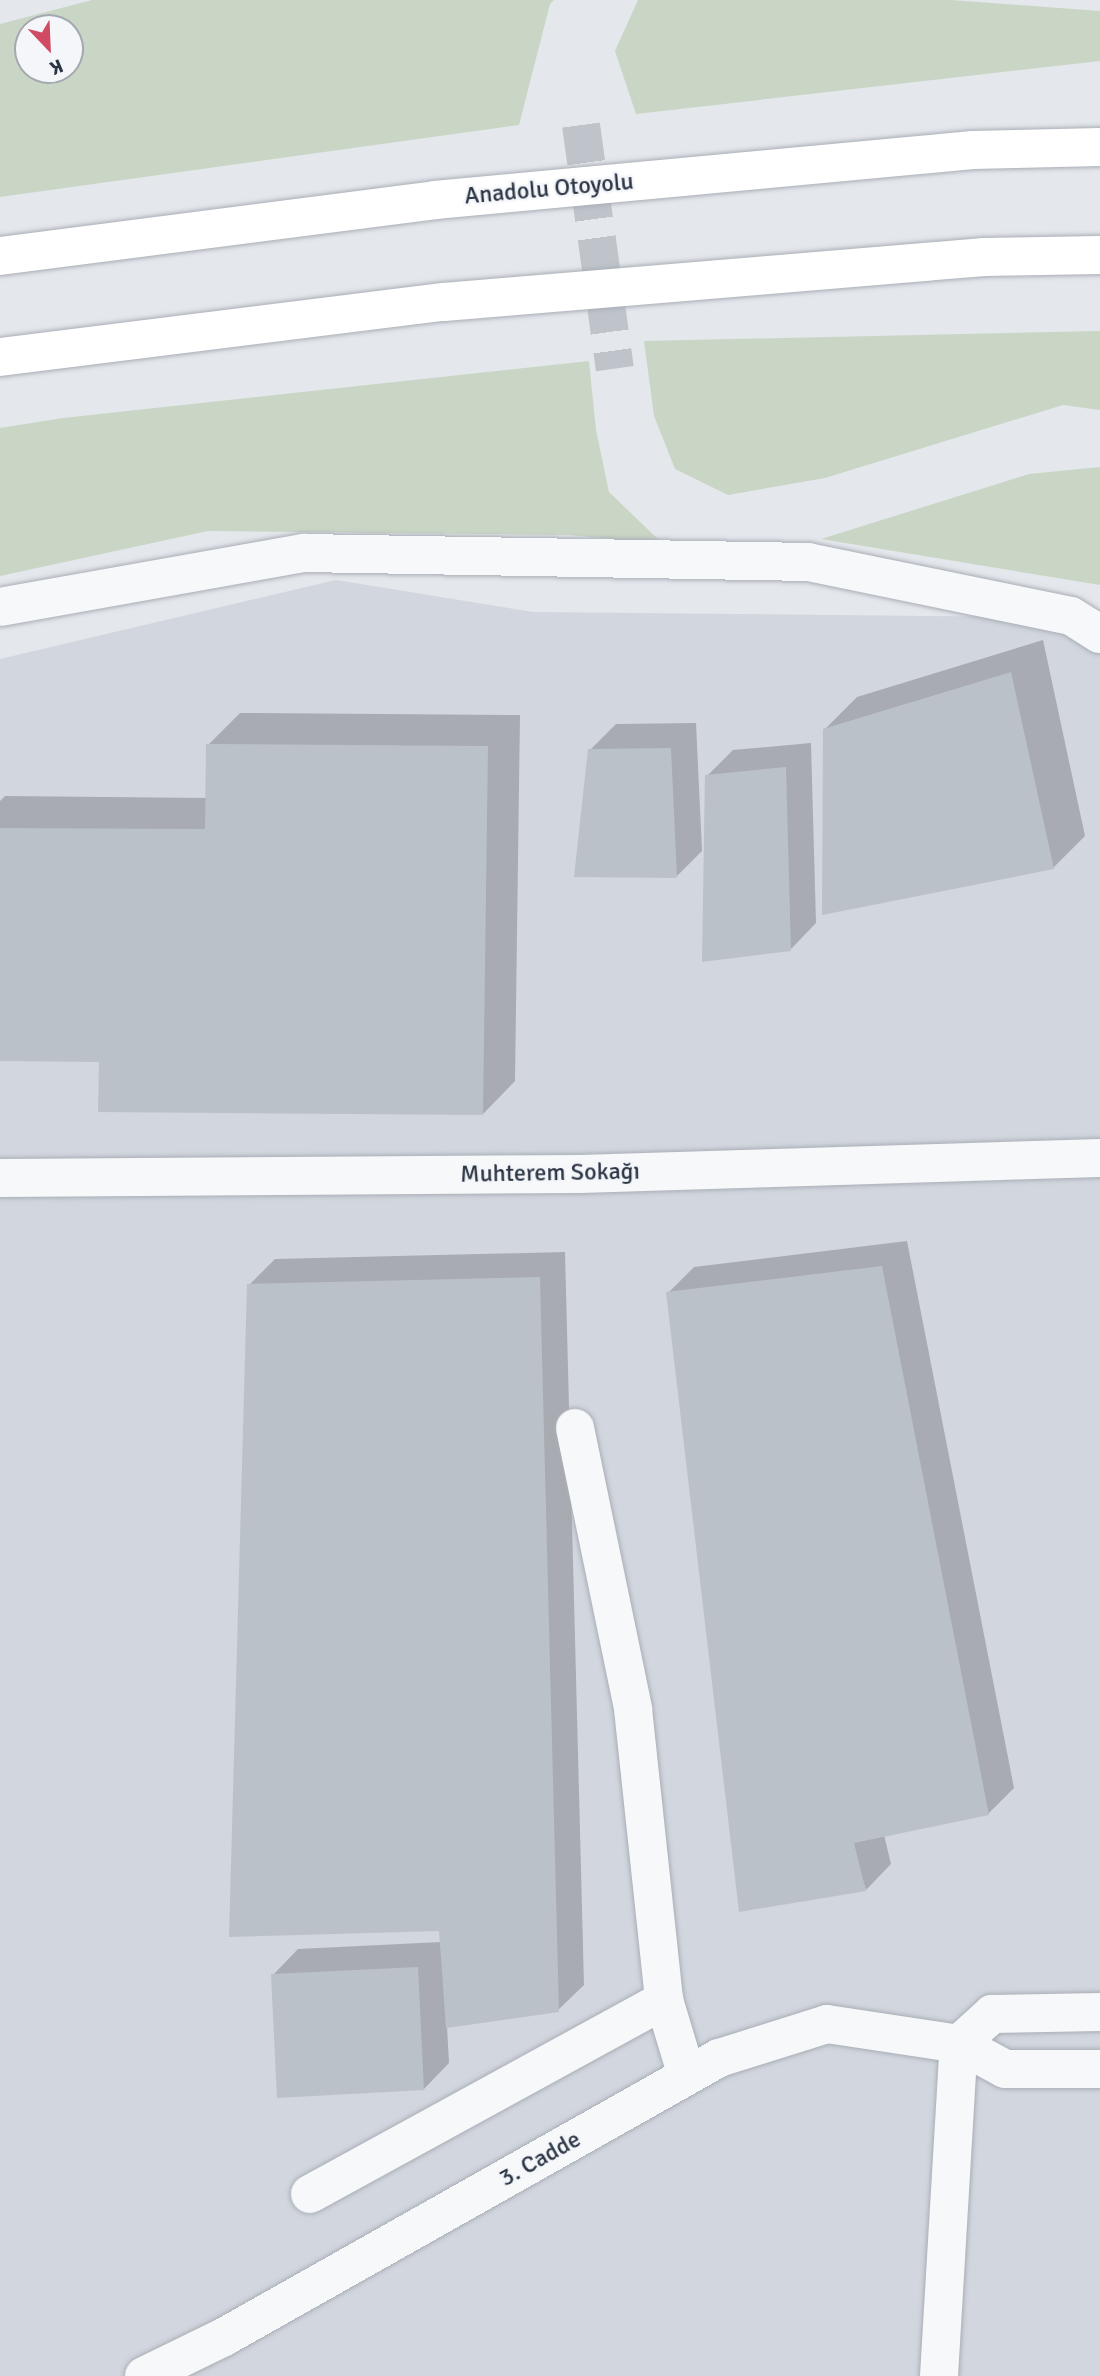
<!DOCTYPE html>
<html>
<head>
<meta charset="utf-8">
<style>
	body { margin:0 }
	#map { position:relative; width:1100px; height:2376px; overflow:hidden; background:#e4e7ec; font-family:Signika,sans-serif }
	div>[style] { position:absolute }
	.built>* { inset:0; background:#d2d6de }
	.green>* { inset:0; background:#cad6c5 }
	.shadow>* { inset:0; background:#0003 }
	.building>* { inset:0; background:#bbc1c9 }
	.minor-tunnel>* { height:38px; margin-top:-19px; transform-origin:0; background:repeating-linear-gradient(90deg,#bfc3ca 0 38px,transparent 0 57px) }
	.roads { filter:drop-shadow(0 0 2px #a9aeb6) drop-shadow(0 0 2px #a9aeb6) }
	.minor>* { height:38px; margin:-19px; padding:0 19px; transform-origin:19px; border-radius:19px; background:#f7f8fa }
	.highway>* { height:38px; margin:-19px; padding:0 19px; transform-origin:19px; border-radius:19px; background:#fff }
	span { translate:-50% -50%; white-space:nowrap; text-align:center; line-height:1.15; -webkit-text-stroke:5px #f4f6f9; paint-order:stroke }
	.street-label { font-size:24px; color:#2b3544 }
	.north { position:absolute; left:14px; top:14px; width:70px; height:70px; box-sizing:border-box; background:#f4f6f9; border:2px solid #a4a9b1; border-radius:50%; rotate:157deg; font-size:19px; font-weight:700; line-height:28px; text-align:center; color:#2b3544 }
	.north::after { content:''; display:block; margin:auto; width:24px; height:32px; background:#d04a64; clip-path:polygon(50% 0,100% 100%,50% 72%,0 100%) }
</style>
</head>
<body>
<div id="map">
	<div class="built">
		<div style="clip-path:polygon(336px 580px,533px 612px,1020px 617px,1100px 642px,1100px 2376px,0 2376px,0 659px)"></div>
	</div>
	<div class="green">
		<div style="clip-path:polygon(evenodd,92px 0,554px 0,550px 4px,519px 125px,0 197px,0 24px,92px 0,28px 28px,70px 28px,70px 70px,28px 70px,28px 28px)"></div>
		<div style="clip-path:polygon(638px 0,951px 0,1100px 11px,1100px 61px,636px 114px,615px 51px)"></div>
		<div style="clip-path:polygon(1100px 331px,1100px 410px,1063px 405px,825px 478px,728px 495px,675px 469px,654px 416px,644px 341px)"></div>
		<div style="clip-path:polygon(589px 361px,596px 430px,609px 492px,663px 544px,570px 535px,208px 531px,0 576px,0 428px,63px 418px)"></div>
		<div style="clip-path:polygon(1100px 467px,1100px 585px,821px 539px,1029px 474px)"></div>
	</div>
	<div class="shadow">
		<div style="clip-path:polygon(1043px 640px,1085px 836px,1053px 868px,824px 730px,857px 697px)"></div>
		<div style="clip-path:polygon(240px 713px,520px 715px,515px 1081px,483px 1114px,101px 1060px,0 1059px,0 801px,5px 796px,207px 798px,208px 745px)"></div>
		<div style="clip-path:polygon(696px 723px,702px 851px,677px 876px,590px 750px,616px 724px)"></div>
		<div style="clip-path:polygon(811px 743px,816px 923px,791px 949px,707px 776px,733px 750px)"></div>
		<div style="clip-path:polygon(907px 1241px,1014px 1788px,988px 1814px,884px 1835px,891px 1864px,866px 1890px,668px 1293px,694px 1267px)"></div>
		<div style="clip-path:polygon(565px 1252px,584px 1985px,558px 2010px,447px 2026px,449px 2063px,424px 2089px,273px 1975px,298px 1949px,441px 1942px,440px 1929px,249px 1285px,275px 1259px)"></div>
	</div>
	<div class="building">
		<div style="clip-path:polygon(1011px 672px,1054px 869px,822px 915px,823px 729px)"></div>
		<div style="clip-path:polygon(206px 744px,488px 746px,483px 1115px,98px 1112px,99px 1062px,0 1061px,0 828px,205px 829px)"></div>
		<div style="clip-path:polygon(671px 748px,677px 878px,574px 877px,588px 749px)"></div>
		<div style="clip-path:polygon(786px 767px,791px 951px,702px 962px,705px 775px)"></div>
		<div style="clip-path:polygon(882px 1266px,989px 1815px,854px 1843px,866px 1891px,739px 1912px,666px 1292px)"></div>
		<div style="clip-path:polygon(540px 1277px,559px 2012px,446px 2028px,439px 1931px,229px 1937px,247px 1284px)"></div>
		<div style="clip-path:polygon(418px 1967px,424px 2090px,277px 2098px,271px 1974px)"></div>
	</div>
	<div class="minor-tunnel">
		<div style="left:581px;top:125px;width:246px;rotate:82.1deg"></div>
	</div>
	<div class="roads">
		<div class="minor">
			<div style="left:0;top:607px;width:309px;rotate:-10.1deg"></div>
			<div style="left:304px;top:553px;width:504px;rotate:1.02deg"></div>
			<div style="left:808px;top:562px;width:268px;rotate:11.6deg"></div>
			<div style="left:1071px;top:616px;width:34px;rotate:32deg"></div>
			<div style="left:0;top:1178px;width:580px;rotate:-0.4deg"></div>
			<div style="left:580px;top:1174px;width:520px;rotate:-1.76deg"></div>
			<div style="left:575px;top:1428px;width:287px;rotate:78.3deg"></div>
			<div style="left:633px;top:1709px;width:293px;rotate:83.9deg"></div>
			<div style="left:664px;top:2000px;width:79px;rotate:73.2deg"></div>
			<div style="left:310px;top:2194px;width:404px;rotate:-28.7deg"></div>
			<div style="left:144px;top:2376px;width:89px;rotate:-26deg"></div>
			<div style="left:224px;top:2337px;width:568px;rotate:-29.41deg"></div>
			<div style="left:719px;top:2058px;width:113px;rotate:-17.5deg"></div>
			<div style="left:827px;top:2024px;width:134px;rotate:8.6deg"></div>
			<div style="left:959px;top:2044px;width:52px;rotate:28.5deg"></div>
			<div style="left:1005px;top:2069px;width:95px"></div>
			<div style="left:939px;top:2376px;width:333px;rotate:-86.6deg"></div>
			<div style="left:959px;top:2044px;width:45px;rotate:-42.3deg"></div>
			<div style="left:992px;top:2014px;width:108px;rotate:-1.1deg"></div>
		</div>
		<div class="highway">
			<div style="left:0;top:256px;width:439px;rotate:-7.3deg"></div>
			<div style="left:435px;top:200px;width:540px;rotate:-5.31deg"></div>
			<div style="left:973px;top:150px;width:127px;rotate:-1.4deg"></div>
			<div style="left:0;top:357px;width:447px;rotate:-7.1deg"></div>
			<div style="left:444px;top:302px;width:542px;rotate:-4.76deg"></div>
			<div style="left:984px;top:257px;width:116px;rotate:-1deg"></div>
		</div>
	</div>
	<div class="street-label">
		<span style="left:549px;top:189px;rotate:-5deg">Anadolu Otoyolu</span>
		<span style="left:550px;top:1173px;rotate:-1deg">Muhterem Sokağı</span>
		<span style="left:540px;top:2159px;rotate:-29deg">3. Cadde</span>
	</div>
	<div class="north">K</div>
</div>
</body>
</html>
